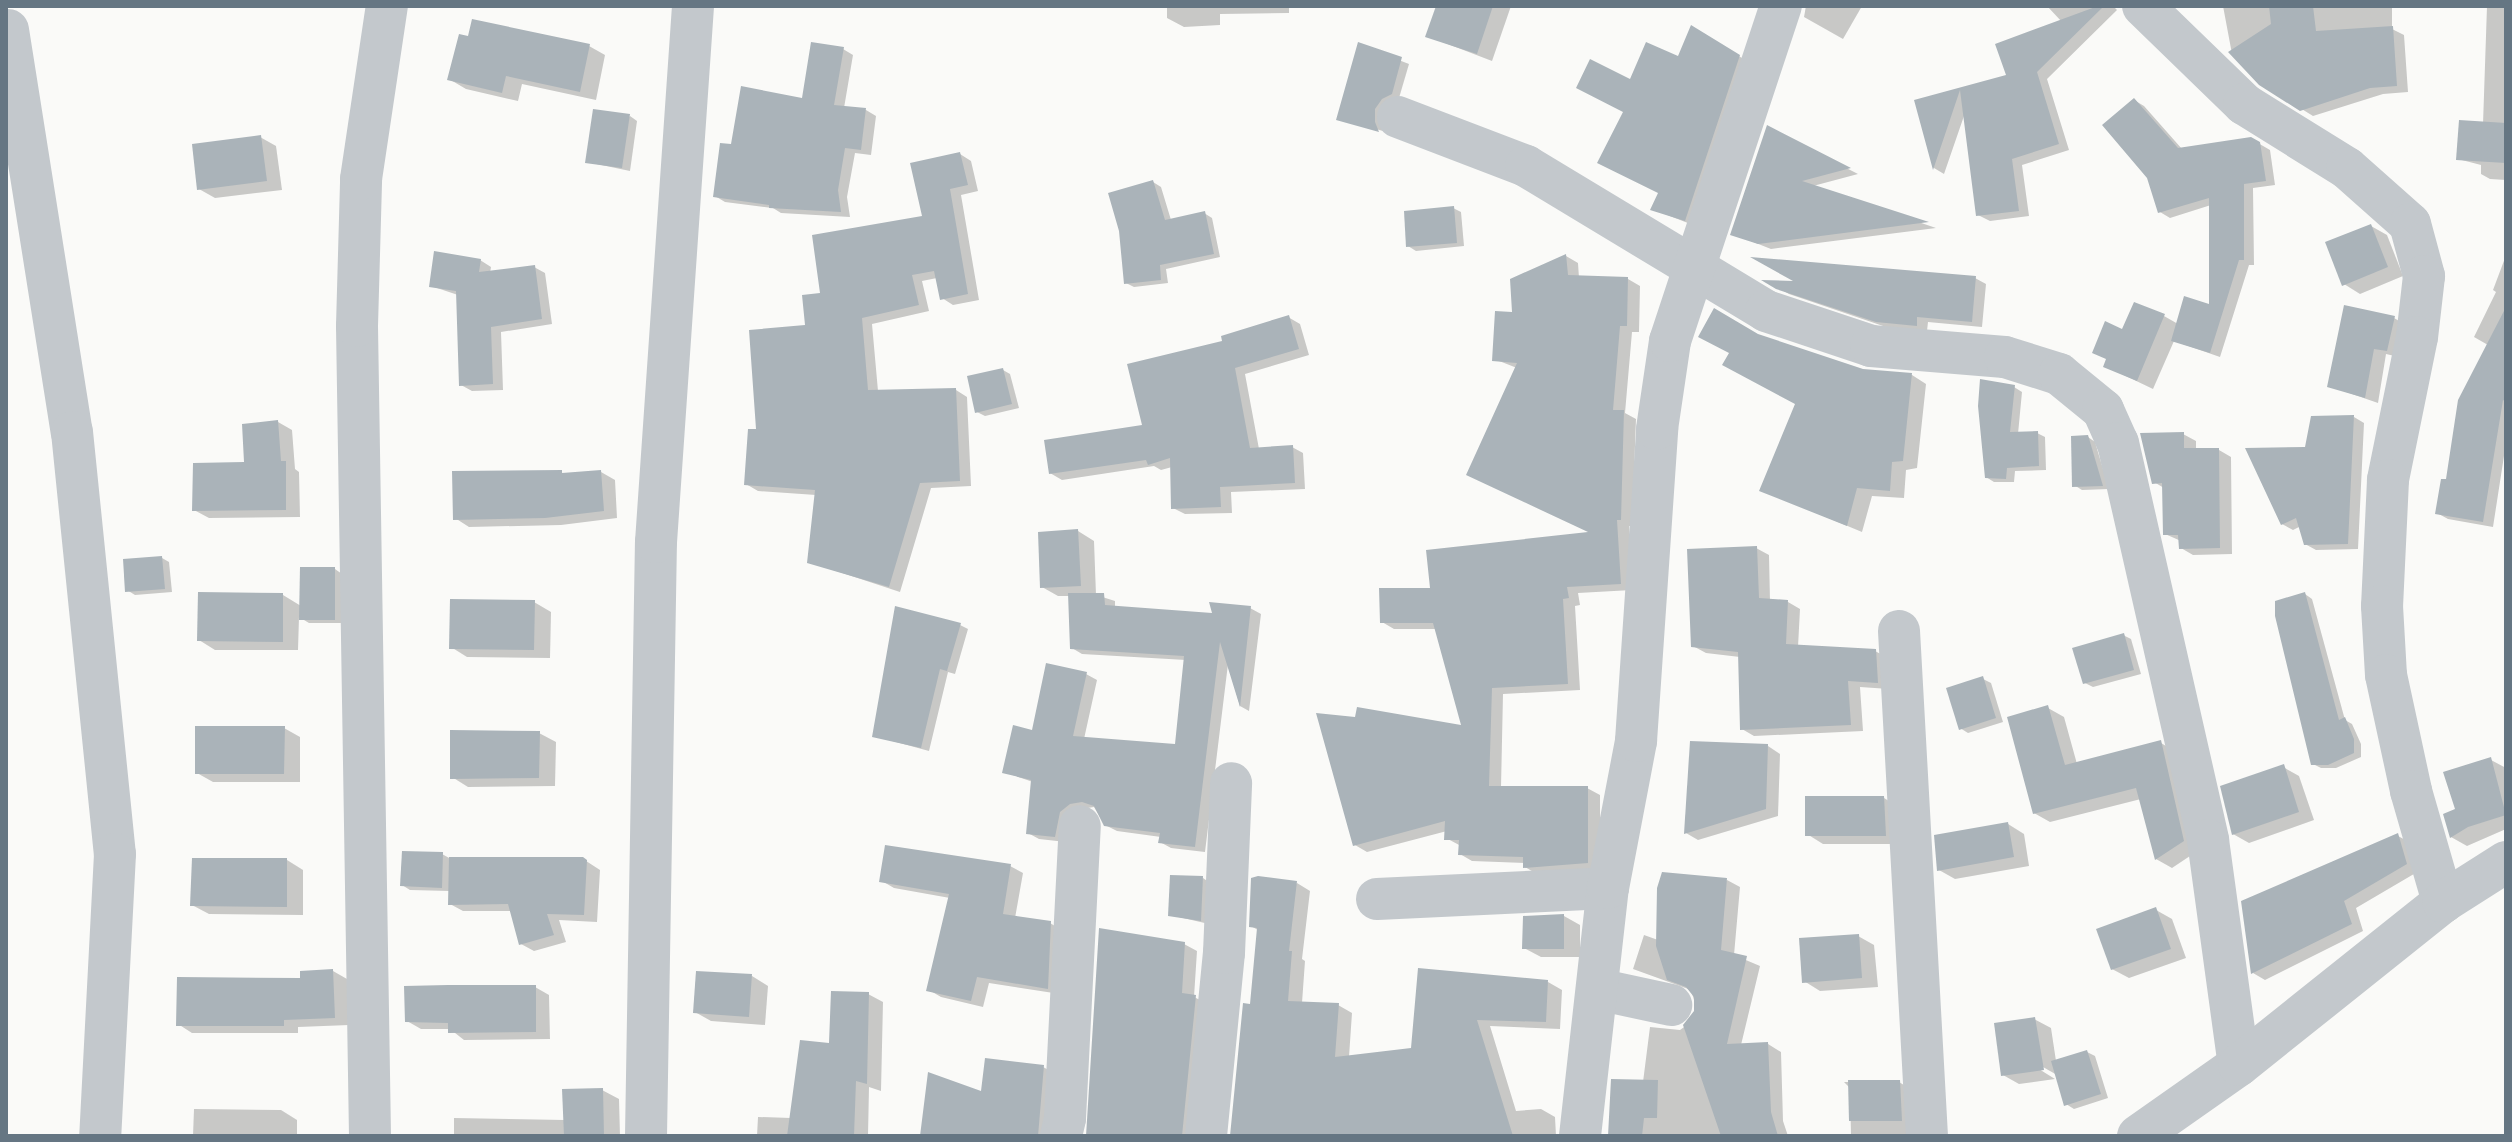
<!DOCTYPE html>
<html>
<head>
<meta charset="utf-8">
<style>
	body { margin:0 }
	#map { position:relative; width:2512px; height:1142px; overflow:hidden; background:#fafaf8; font-family:"Asap Condensed",sans-serif }
	div>[style] { position:absolute }
	.shadow>* { inset:0; background:#0003 }
	.building>* { inset:0; background:#aab3b9 }
	.minor>* { height:42px; margin:-21px; padding:0 21px; transform-origin:21px; border-radius:21px; background:#c3c8cc }
	span { translate:-50% -50%; white-space:nowrap; text-align:center; line-height:1.15; -webkit-text-stroke:8px #fff; paint-order:stroke }
	.frame { position:absolute; inset:0; border:8px solid #657683; pointer-events:none }
</style>
</head>
<body>
<div id="map">
	<div class="shadow">
		<div style="clip-path:polygon(1167px 6px,1289px 6px,1289px 13px,1220px 14px,1220px 25px,1184px 27px,1167px 18px)"></div>
		<div style="clip-path:polygon(1438px 6px,1511px 6px,1492px 61px,1427px 36px)"></div>
		<div style="clip-path:polygon(1806px 6px,1862px 6px,1843px 39px,1804px 17px)"></div>
		<div style="clip-path:polygon(2047px 6px,2113px 6px,2117px 10px,2047px 79px,2069px 150px,2022px 165px,2029px 216px,1990px 221px,1978px 215px,1965px 113px,1944px 174px,1934px 168px,1916px 101px,2009px 76px,2062px 22px)"></div>
		<div style="clip-path:polygon(2223px 6px,2392px 6px,2392px 29px,2404px 35px,2408px 92px,2383px 94px,2313px 116px,2260px 83px,2232px 54px)"></div>
		<div style="clip-path:polygon(2487px 6px,2506px 6px,2506px 180px,2490px 179px,2481px 174px,2481px 165px,2458px 159px,2483px 124px)"></div>
		<div style="clip-path:polygon(1692px 28px,1752px 64px,1698px 227px,1652px 209px,1660px 193px,1625px 112px,1631px 82px,1679px 59px)"></div>
		<div style="clip-path:polygon(1360px 45px,1409px 64px,1399px 98px,1383px 131px,1344px 120px)"></div>
		<div style="clip-path:polygon(589px 46px,605px 55px,596px 100px,522px 84px,518px 101px,466px 89px,449px 79px)"></div>
		<div style="clip-path:polygon(843px 49px,853px 55px,844px 108px,866px 110px,876px 116px,871px 155px,855px 153px,847px 197px,850px 217px,781px 213px,773px 208px,725px 202px,715px 196px,733px 146px,804px 100px)"></div>
		<div style="clip-path:polygon(2134px 100px,2144px 106px,2182px 149px,2251px 139px,2270px 150px,2275px 185px,2253px 188px,2254px 265px,2249px 265px,2220px 357px,2174px 341px,2153px 389px,2105px 366px,2123px 332px,2164px 316px,2178px 324px,2210px 307px,2211px 205px,2170px 218px,2160px 212px)"></div>
		<div style="clip-path:polygon(630px 116px,637px 121px,630px 171px,587px 162px)"></div>
		<div style="clip-path:polygon(1768px 128px,1858px 174px,1813px 186px,1936px 228px,1771px 249px,1733px 234px)"></div>
		<div style="clip-path:polygon(260px 137px,276px 146px,282px 190px,215px 198px,199px 189px)"></div>
		<div style="clip-path:polygon(960px 154px,971px 161px,978px 191px,961px 195px,979px 300px,953px 305px,942px 298px,937px 278px,922px 281px,929px 311px,872px 324px,878px 391px,956px 390px,967px 397px,971px 486px,931px 488px,900px 592px,809px 562px,816px 495px,758px 491px,746px 484px,759px 431px,823px 295px,924px 218px)"></div>
		<div style="clip-path:polygon(1153px 182px,1161px 187px,1171px 220px,1204px 213px,1212px 218px,1220px 257px,1166px 269px,1168px 283px,1134px 287px,1126px 283px)"></div>
		<div style="clip-path:polygon(1453px 208px,1461px 212px,1464px 246px,1416px 251px,1408px 246px)"></div>
		<div style="clip-path:polygon(2371px 226px,2387px 235px,2403px 276px,2360px 294px,2344px 284px)"></div>
		<div style="clip-path:polygon(1566px 256px,1578px 263px,1579px 278px,1628px 279px,1640px 286px,1639px 332px,1632px 332px,1625px 413px,1636px 419px,1632px 526px,1629px 526px,1632px 590px,1578px 593px,1580px 605px,1575px 606px,1580px 690px,1503px 694px,1501px 788px,1587px 788px,1600px 795px,1600px 869px,1537px 874px,1525px 867px,1525px 863px,1472px 861px,1460px 854px,1461px 846px,1446px 838px,1447px 831px,1367px 852px,1355px 845px,1464px 728px,1437px 629px,1394px 629px,1382px 622px,1433px 590px,1593px 534px,1517px 368px,1494px 359px,1514px 314px)"></div>
		<div style="clip-path:polygon(2505px 258px,2506px 443px,2493px 527px,2448px 519px,2437px 513px,2488px 345px,2474px 337px,2496px 292px,2493px 290px)"></div>
		<div style="clip-path:polygon(480px 260px,491px 267px,490px 273px,534px 267px,545px 273px,552px 324px,501px 332px,503px 390px,472px 391px,461px 385px,458px 295px,431px 286px)"></div>
		<div style="clip-path:polygon(1975px 278px,1986px 284px,1982px 327px,1928px 322px,1927px 331px,1889px 328px,1789px 294px,1768px 282px)"></div>
		<div style="clip-path:polygon(1288px 317px,1300px 324px,1309px 355px,1245px 374px,1259px 449px,1292px 447px,1303px 453px,1305px 489px,1231px 492px,1232px 513px,1185px 514px,1173px 508px,1172px 467px,1161px 470px,1154px 466px,1062px 480px,1050px 473px,1145px 426px,1225px 343px)"></div>
		<div style="clip-path:polygon(2394px 318px,2406px 325px,2399px 357px,2386px 354px,2378px 403px,2329px 386px)"></div>
		<div style="clip-path:polygon(1758px 336px,1863px 371px,1912px 375px,1926px 384px,1917px 468px,1906px 470px,1904px 498px,1872px 496px,1862px 532px,1761px 490px,1797px 403px)"></div>
		<div style="clip-path:polygon(1003px 370px,1010px 374px,1019px 408px,985px 416px,977px 412px)"></div>
		<div style="clip-path:polygon(2014px 387px,2022px 392px,2018px 434px,2037px 433px,2045px 437px,2046px 470px,2015px 471px,2014px 482px,1994px 482px,1986px 477px)"></div>
		<div style="clip-path:polygon(2354px 417px,2364px 423px,2358px 549px,2316px 550px,2305px 544px,2301px 526px,2293px 530px,2282px 524px,2307px 449px)"></div>
		<div style="clip-path:polygon(278px 422px,292px 430px,295px 469px,299px 472px,300px 517px,209px 518px,194px 510px,246px 464px)"></div>
		<div style="clip-path:polygon(2183px 434px,2196px 441px,2196px 450px,2219px 450px,2231px 457px,2232px 554px,2193px 555px,2181px 548px,2181px 541px,2165px 534px,2164px 488px,2154px 482px)"></div>
		<div style="clip-path:polygon(2088px 437px,2095px 442px,2109px 489px,2082px 490px,2074px 485px)"></div>
		<div style="clip-path:polygon(561px 472px,566px 475px,601px 472px,615px 480px,617px 518px,561px 525px,469px 527px,455px 518px)"></div>
		<div style="clip-path:polygon(1078px 531px,1094px 541px,1096px 595px,1115px 601px,1115px 608px,1214px 615px,1250px 608px,1261px 614px,1249px 711px,1240px 706px,1228px 664px,1205px 852px,1171px 848px,1160px 842px,1161px 837px,1117px 831px,1105px 825px,1094px 807px,1081px 809px,1066px 842px,1039px 839px,1028px 833px,1033px 782px,1004px 772px,1086px 674px,1097px 680px,1084px 739px,1177px 746px,1186px 660px,1082px 654px,1072px 648px,1070px 596px,1058px 596px,1042px 587px)"></div>
		<div style="clip-path:polygon(1756px 548px,1769px 555px,1770px 601px,1788px 602px,1800px 609px,1798px 647px,1875px 651px,1888px 658px,1889px 689px,1860px 687px,1863px 731px,1754px 736px,1742px 729px,1740px 657px,1706px 653px,1693px 646px)"></div>
		<div style="clip-path:polygon(162px 558px,169px 562px,172px 592px,135px 595px,127px 590px)"></div>
		<div style="clip-path:polygon(335px 569px,342px 574px,342px 623px,309px 623px,299px 617px,298px 650px,215px 650px,199px 640px,283px 595px,301px 606px)"></div>
		<div style="clip-path:polygon(2305px 594px,2312px 599px,2345px 720px,2352px 724px,2361px 744px,2361px 757px,2336px 768px,2321px 768px,2313px 764px)"></div>
		<div style="clip-path:polygon(534px 602px,551px 612px,550px 658px,467px 657px,451px 647px)"></div>
		<div style="clip-path:polygon(960px 625px,968px 629px,955px 674px,948px 672px,929px 751px,874px 736px)"></div>
		<div style="clip-path:polygon(2123px 635px,2131px 639px,2141px 674px,2093px 687px,2085px 683px)"></div>
		<div style="clip-path:polygon(1983px 679px,1991px 683px,2003px 722px,1968px 733px,1960px 728px)"></div>
		<div style="clip-path:polygon(2048px 708px,2064px 717px,2077px 764px,2161px 743px,2176px 752px,2199px 850px,2172px 868px,2156px 859px,2141px 799px,2050px 822px,2034px 813px)"></div>
		<div style="clip-path:polygon(284px 728px,300px 737px,300px 782px,213px 782px,197px 773px)"></div>
		<div style="clip-path:polygon(539px 733px,556px 742px,555px 786px,468px 787px,452px 777px)"></div>
		<div style="clip-path:polygon(1768px 746px,1780px 754px,1778px 816px,1698px 840px,1686px 833px)"></div>
		<div style="clip-path:polygon(2491px 760px,2506px 768px,2506px 829px,2467px 846px,2451px 837px,2457px 810px)"></div>
		<div style="clip-path:polygon(2283px 767px,2299px 776px,2314px 820px,2249px 843px,2233px 834px)"></div>
		<div style="clip-path:polygon(1884px 798px,1900px 808px,1902px 844px,1823px 844px,1807px 834px)"></div>
		<div style="clip-path:polygon(2008px 824px,2024px 834px,2029px 866px,1955px 879px,1939px 870px)"></div>
		<div style="clip-path:polygon(2398px 836px,2411px 843px,2419px 871px,2356px 908px,2363px 931px,2265px 980px,2253px 973px)"></div>
		<div style="clip-path:polygon(442px 854px,451px 859px,583px 859px,600px 870px,597px 922px,559px 920px,566px 942px,534px 951px,521px 944px,512px 911px,463px 911px,450px 904px,450px 891px,410px 890px,402px 885px)"></div>
		<div style="clip-path:polygon(287px 860px,303px 870px,303px 915px,209px 914px,192px 905px)"></div>
		<div style="clip-path:polygon(1010px 866px,1023px 873px,1015px 918px,1050px 923px,1063px 931px,1060px 994px,989px 983px,983px 1007px,941px 997px,929px 990px,950px 898px,894px 888px,882px 881px)"></div>
		<div style="clip-path:polygon(1203px 878px,1210px 883px,1209px 924px,1170px 915px)"></div>
		<div style="clip-path:polygon(1727px 880px,1740px 887px,1734px 955px,1760px 966px,1741px 1045px,1768px 1044px,1781px 1052px,1783px 1121px,1788px 1136px,1610px 1136px,1643px 1082px,1650px 1027px,1680px 1030px,1691px 1022px,1697px 1010px,1691px 990px,1633px 969px,1644px 935px,1658px 940px)"></div>
		<div style="clip-path:polygon(1297px 883px,1310px 891px,1302px 959px,1305px 961px,1302px 1003px,1338px 1005px,1352px 1013px,1349px 1057px,1413px 1050px,1548px 982px,1562px 990px,1560px 1029px,1490px 1026px,1516px 1111px,1541px 1109px,1555px 1117px,1556px 1136px,1340px 1136px,1252px 1006px,1258px 930px,1251px 926px)"></div>
		<div style="clip-path:polygon(2156px 910px,2172px 919px,2186px 958px,2129px 978px,2112px 969px)"></div>
		<div style="clip-path:polygon(1564px 916px,1580px 925px,1580px 957px,1541px 957px,1524px 948px)"></div>
		<div style="clip-path:polygon(1858px 936px,1874px 945px,1878px 987px,1820px 991px,1804px 981px)"></div>
		<div style="clip-path:polygon(1184px 944px,1197px 951px,1194px 997px,1208px 1004px,1195px 1136px,1086px 1136px)"></div>
		<div style="clip-path:polygon(333px 971px,347px 979px,349px 1025px,298px 1027px,298px 1033px,192px 1033px,178px 1024px)"></div>
		<div style="clip-path:polygon(752px 976px,768px 986px,765px 1025px,711px 1021px,695px 1012px)"></div>
		<div style="clip-path:polygon(535px 987px,549px 995px,550px 1039px,464px 1040px,450px 1029px,421px 1029px,407px 1021px)"></div>
		<div style="clip-path:polygon(868px 994px,883px 1002px,881px 1091px,869px 1087px,868px 1136px,757px 1136px,758px 1117px,791px 1118px,831px 1045px)"></div>
		<div style="clip-path:polygon(2034px 1019px,2051px 1028px,2056px 1061px,2087px 1052px,2095px 1056px,2108px 1098px,2074px 1109px,2066px 1104px,2057px 1075px,2036px 1063px,2034px 1066px,2055px 1079px,2019px 1084px,2003px 1075px)"></div>
		<div style="clip-path:polygon(1043px 1067px,1056px 1074px,1051px 1136px,922px 1136px,982px 1094px)"></div>
		<div style="clip-path:polygon(1844px 1082px,1899px 1082px,1912px 1090px,1916px 1136px,1851px 1136px,1850px 1088px)"></div>
		<div style="clip-path:polygon(602px 1090px,619px 1099px,620px 1136px,454px 1136px,454px 1118px,565px 1120px)"></div>
		<div style="clip-path:polygon(194px 1109px,281px 1110px,297px 1120px,297px 1136px,193px 1136px)"></div>
	</div>
	<div class="building">
		<div style="clip-path:polygon(1436px 6px,1493px 6px,1477px 54px,1425px 37px)"></div>
		<div style="clip-path:polygon(2098px 6px,2104px 6px,2037px 72px,2059px 144px,2012px 159px,2019px 211px,1976px 216px,1960px 90px,1933px 170px,1914px 100px,2006px 75px,1995px 44px)"></div>
		<div style="clip-path:polygon(2269px 6px,2313px 6px,2316px 31px,2393px 26px,2397px 86px,2370px 88px,2300px 111px,2259px 85px,2228px 52px,2271px 24px)"></div>
		<div style="clip-path:polygon(472px 19px,590px 44px,580px 92px,506px 76px,502px 93px,447px 80px,459px 34px,468px 36px)"></div>
		<div style="clip-path:polygon(1691px 25px,1740px 55px,1685px 221px,1650px 210px,1658px 193px,1597px 163px,1623px 112px,1576px 88px,1590px 59px,1630px 79px,1646px 42px,1678px 56px)"></div>
		<div style="clip-path:polygon(811px 42px,844px 47px,834px 105px,866px 108px,861px 150px,845px 148px,838px 190px,841px 212px,769px 208px,769px 205px,713px 197px,720px 143px,731px 144px,741px 86px,802px 98px)"></div>
		<div style="clip-path:polygon(1358px 42px,1402px 57px,1392px 94px,1382px 99px,1375px 109px,1375px 122px,1379px 132px,1336px 120px)"></div>
		<div style="clip-path:polygon(2134px 98px,2178px 148px,2251px 137px,2260px 142px,2266px 181px,2244px 184px,2244px 260px,2239px 260px,2210px 353px,2171px 341px,2184px 296px,2209px 304px,2209px 198px,2158px 213px,2147px 178px,2102px 125px)"></div>
		<div style="clip-path:polygon(593px 109px,630px 114px,622px 168px,585px 163px)"></div>
		<div style="clip-path:polygon(2459px 120px,2506px 123px,2506px 163px,2456px 160px)"></div>
		<div style="clip-path:polygon(1767px 125px,1851px 168px,1802px 181px,1929px 222px,1758px 244px,1730px 235px)"></div>
		<div style="clip-path:polygon(261px 135px,267px 181px,197px 190px,192px 144px)"></div>
		<div style="clip-path:polygon(960px 152px,968px 185px,950px 189px,968px 294px,940px 300px,934px 271px,912px 275px,919px 305px,862px 318px,868px 390px,956px 388px,960px 481px,920px 483px,889px 587px,807px 563px,815px 490px,744px 485px,748px 429px,756px 429px,749px 330px,805px 325px,802px 295px,820px 293px,812px 235px,922px 216px,910px 163px)"></div>
		<div style="clip-path:polygon(1153px 180px,1165px 220px,1205px 211px,1214px 254px,1160px 265px,1161px 280px,1124px 284px,1119px 231px,1108px 193px)"></div>
		<div style="clip-path:polygon(1454px 206px,1457px 243px,1406px 247px,1404px 211px)"></div>
		<div style="clip-path:polygon(2371px 224px,2388px 267px,2342px 286px,2325px 242px)"></div>
		<div style="clip-path:polygon(434px 251px,481px 259px,479px 272px,535px 265px,542px 319px,491px 327px,493px 384px,459px 386px,456px 291px,429px 287px)"></div>
		<div style="clip-path:polygon(1566px 254px,1568px 275px,1628px 277px,1627px 326px,1620px 326px,1613px 410px,1624px 410px,1621px 520px,1617px 520px,1621px 584px,1567px 587px,1569px 598px,1563px 599px,1568px 684px,1492px 688px,1489px 786px,1588px 786px,1588px 863px,1523px 868px,1523px 857px,1458px 855px,1459px 840px,1444px 840px,1445px 821px,1353px 846px,1316px 713px,1355px 717px,1357px 707px,1461px 725px,1433px 623px,1380px 623px,1379px 588px,1430px 588px,1426px 550px,1588px 532px,1466px 475px,1517px 363px,1492px 361px,1495px 311px,1512px 312px,1510px 279px)"></div>
		<div style="clip-path:polygon(1750px 257px,1976px 276px,1972px 322px,1917px 317px,1917px 326px,1876px 322px,1776px 289px,1761px 280px,1793px 281px)"></div>
		<div style="clip-path:polygon(2134px 302px,2165px 314px,2137px 381px,2103px 367px,2106px 359px,2092px 353px,2105px 321px,2122px 329px)"></div>
		<div style="clip-path:polygon(2344px 305px,2395px 316px,2387px 351px,2374px 349px,2365px 398px,2327px 387px)"></div>
		<div style="clip-path:polygon(2506px 307px,2506px 402px,2503px 400px,2483px 522px,2435px 514px,2441px 479px,2446px 479px,2458px 400px)"></div>
		<div style="clip-path:polygon(1714px 308px,1758px 334px,1863px 369px,1912px 373px,1903px 461px,1892px 462px,1890px 491px,1857px 488px,1847px 526px,1759px 491px,1795px 404px,1722px 365px,1729px 353px,1698px 337px)"></div>
		<div style="clip-path:polygon(1289px 315px,1299px 349px,1235px 368px,1250px 448px,1293px 445px,1295px 483px,1220px 487px,1221px 507px,1171px 509px,1170px 458px,1148px 465px,1146px 460px,1049px 474px,1044px 440px,1142px 425px,1127px 364px,1222px 341px,1221px 336px)"></div>
		<div style="clip-path:polygon(1003px 368px,1012px 404px,975px 413px,967px 376px)"></div>
		<div style="clip-path:polygon(1980px 379px,2015px 385px,2010px 432px,2038px 431px,2039px 466px,2007px 468px,2006px 479px,1985px 478px,1978px 406px)"></div>
		<div style="clip-path:polygon(2354px 415px,2348px 544px,2304px 545px,2296px 518px,2281px 525px,2245px 448px,2305px 447px,2311px 416px)"></div>
		<div style="clip-path:polygon(278px 420px,281px 461px,286px 461px,286px 510px,192px 511px,193px 463px,244px 462px,242px 424px)"></div>
		<div style="clip-path:polygon(2184px 432px,2184px 448px,2219px 448px,2220px 548px,2179px 549px,2178px 535px,2163px 535px,2162px 483px,2152px 484px,2140px 433px)"></div>
		<div style="clip-path:polygon(2088px 435px,2103px 486px,2072px 487px,2071px 436px)"></div>
		<div style="clip-path:polygon(562px 470px,562px 473px,601px 470px,604px 511px,545px 518px,453px 520px,452px 471px)"></div>
		<div style="clip-path:polygon(1078px 529px,1081px 586px,1040px 588px,1038px 532px)"></div>
		<div style="clip-path:polygon(1757px 546px,1759px 598px,1788px 600px,1786px 644px,1876px 649px,1878px 683px,1848px 681px,1851px 725px,1740px 730px,1738px 652px,1691px 647px,1687px 549px)"></div>
		<div style="clip-path:polygon(162px 556px,165px 589px,125px 592px,123px 559px)"></div>
		<div style="clip-path:polygon(300px 567px,335px 567px,335px 620px,299px 620px)"></div>
		<div style="clip-path:polygon(198px 592px,283px 593px,283px 642px,197px 641px)"></div>
		<div style="clip-path:polygon(2305px 592px,2339px 720px,2345px 717px,2354px 739px,2354px 753px,2328px 765px,2311px 765px,2275px 616px,2275px 601px)"></div>
		<div style="clip-path:polygon(1068px 593px,1104px 593px,1105px 605px,1212px 613px,1209px 602px,1251px 606px,1240px 707px,1220px 642px,1195px 847px,1158px 843px,1160px 833px,1104px 826px,1094px 806px,1082px 802px,1070px 804px,1060px 812px,1055px 837px,1026px 834px,1031px 780px,1002px 773px,1013px 725px,1032px 730px,1046px 663px,1087px 672px,1073px 736px,1175px 744px,1184px 656px,1070px 649px)"></div>
		<div style="clip-path:polygon(450px 599px,535px 600px,534px 650px,449px 649px)"></div>
		<div style="clip-path:polygon(895px 606px,961px 623px,947px 671px,940px 669px,921px 748px,872px 737px)"></div>
		<div style="clip-path:polygon(2124px 633px,2134px 670px,2083px 684px,2072px 648px)"></div>
		<div style="clip-path:polygon(1983px 676px,1996px 718px,1959px 730px,1946px 688px)"></div>
		<div style="clip-path:polygon(2048px 705px,2065px 765px,2161px 740px,2184px 841px,2155px 860px,2136px 788px,2033px 814px,2007px 717px)"></div>
		<div style="clip-path:polygon(195px 726px,285px 726px,284px 774px,195px 774px)"></div>
		<div style="clip-path:polygon(450px 730px,540px 731px,539px 778px,450px 779px)"></div>
		<div style="clip-path:polygon(1690px 741px,1768px 744px,1766px 809px,1684px 834px)"></div>
		<div style="clip-path:polygon(2491px 757px,2506px 815px,2468px 827px,2450px 838px,2443px 814px,2455px 809px,2443px 772px)"></div>
		<div style="clip-path:polygon(2284px 764px,2299px 812px,2232px 835px,2220px 786px)"></div>
		<div style="clip-path:polygon(1805px 796px,1884px 796px,1886px 836px,1805px 836px)"></div>
		<div style="clip-path:polygon(2008px 822px,2014px 857px,1937px 871px,1934px 835px)"></div>
		<div style="clip-path:polygon(2398px 833px,2407px 864px,2344px 901px,2352px 924px,2251px 974px,2241px 901px)"></div>
		<div style="clip-path:polygon(885px 845px,1011px 864px,1003px 914px,1051px 921px,1048px 989px,977px 977px,971px 1001px,926px 991px,949px 894px,879px 882px)"></div>
		<div style="clip-path:polygon(402px 851px,443px 852px,442px 888px,400px 886px)"></div>
		<div style="clip-path:polygon(449px 857px,583px 857px,587px 860px,584px 915px,547px 914px,554px 935px,519px 945px,508px 904px,448px 905px)"></div>
		<div style="clip-path:polygon(192px 858px,287px 858px,287px 907px,190px 906px)"></div>
		<div style="clip-path:polygon(1662px 872px,1727px 878px,1721px 950px,1747px 956px,1727px 1044px,1768px 1042px,1771px 1112px,1778px 1136px,1721px 1136px,1683px 1025px,1694px 1011px,1694px 997px,1686px 987px,1667px 980px,1656px 946px,1657px 888px)"></div>
		<div style="clip-path:polygon(1170px 875px,1203px 876px,1201px 921px,1168px 916px)"></div>
		<div style="clip-path:polygon(1258px 876px,1297px 881px,1289px 951px,1292px 951px,1288px 1001px,1339px 1003px,1335px 1057px,1411px 1048px,1418px 968px,1548px 980px,1546px 1022px,1477px 1020px,1513px 1136px,1230px 1136px,1243px 1003px,1250px 1004px,1257px 928px,1249px 927px,1251px 878px)"></div>
		<div style="clip-path:polygon(2156px 907px,2171px 949px,2111px 970px,2096px 929px)"></div>
		<div style="clip-path:polygon(1564px 914px,1564px 949px,1522px 949px,1523px 916px)"></div>
		<div style="clip-path:polygon(1099px 928px,1185px 942px,1182px 993px,1196px 995px,1182px 1136px,1086px 1136px)"></div>
		<div style="clip-path:polygon(1859px 934px,1862px 978px,1802px 983px,1799px 938px)"></div>
		<div style="clip-path:polygon(333px 969px,335px 1018px,284px 1020px,284px 1026px,176px 1026px,177px 977px,300px 978px,300px 971px)"></div>
		<div style="clip-path:polygon(696px 971px,752px 974px,749px 1017px,693px 1013px)"></div>
		<div style="clip-path:polygon(448px 985px,536px 985px,536px 1032px,448px 1033px,448px 1023px,405px 1022px,404px 986px)"></div>
		<div style="clip-path:polygon(831px 991px,869px 992px,867px 1084px,856px 1081px,854px 1136px,787px 1136px,800px 1040px,829px 1043px)"></div>
		<div style="clip-path:polygon(2035px 1017px,2044px 1070px,2001px 1076px,1994px 1023px)"></div>
		<div style="clip-path:polygon(2087px 1050px,2101px 1094px,2064px 1106px,2051px 1061px)"></div>
		<div style="clip-path:polygon(985px 1058px,1044px 1065px,1038px 1136px,920px 1136px,928px 1072px,981px 1091px)"></div>
		<div style="clip-path:polygon(1611px 1079px,1658px 1080px,1657px 1118px,1644px 1118px,1642px 1136px,1608px 1136px)"></div>
		<div style="clip-path:polygon(1848px 1080px,1900px 1080px,1902px 1121px,1849px 1121px)"></div>
		<div style="clip-path:polygon(603px 1088px,604px 1136px,564px 1136px,562px 1089px)"></div>
	</div>
	<div class="minor">
		<div style="left:2143px;top:6px;width:141px;rotate:44.1deg"></div>
		<div style="left:2244px;top:104px;width:121px;rotate:31.9deg"></div>
		<div style="left:2347px;top:168px;width:84px;rotate:41.6deg"></div>
		<div style="left:2410px;top:224px;width:54px;rotate:74.9deg"></div>
		<div style="left:2424px;top:276px;width:61px;rotate:96.5deg"></div>
		<div style="left:2417px;top:337px;width:146px;rotate:101.5deg"></div>
		<div style="left:2388px;top:480px;width:126px;rotate:92.7deg"></div>
		<div style="left:2382px;top:606px;width:69px;rotate:86.7deg"></div>
		<div style="left:2386px;top:675px;width:119px;rotate:77.8deg"></div>
		<div style="left:2411px;top:791px;width:116px;rotate:73.9deg"></div>
		<div style="left:8px;top:30px;width:407px;rotate:81deg"></div>
		<div style="left:72px;top:432px;width:424px;rotate:84.2deg"></div>
		<div style="left:115px;top:854px;width:282px;rotate:93deg"></div>
		<div style="left:1398px;top:117px;width:137px;rotate:20.9deg"></div>
		<div style="left:1526px;top:166px;width:280px;rotate:31.1deg"></div>
		<div style="left:1766px;top:311px;width:111px;rotate:18.4deg"></div>
		<div style="left:1871px;top:346px;width:134px;rotate:4.7deg"></div>
		<div style="left:2005px;top:357px;width:57px;rotate:17.5deg"></div>
		<div style="left:2059px;top:374px;width:57px;rotate:39.3deg"></div>
		<div style="left:2103px;top:410px;width:36px;rotate:66deg"></div>
		<div style="left:2118px;top:443px;width:407px;rotate:77.2deg"></div>
		<div style="left:2208px;top:840px;width:227px;rotate:82.2deg"></div>
		<div style="left:1899px;top:631px;width:506px;rotate:86.83deg"></div>
		<div style="left:1377px;top:899px;width:231px;rotate:-2.7deg"></div>
		<div style="left:1597px;top:989px;width:76px;rotate:12.2deg"></div>
		<div style="left:370px;top:1136px;width:810px;rotate:-90.92deg"></div>
		<div style="left:357px;top:326px;width:147px;rotate:-88.4deg"></div>
		<div style="left:361px;top:179px;width:175px;rotate:-81.5deg"></div>
		<div style="left:646px;top:1136px;width:594px;rotate:-89.04deg"></div>
		<div style="left:656px;top:542px;width:537px;rotate:-86.05deg"></div>
		<div style="left:1061px;top:1136px;width:18px;rotate:-77deg"></div>
		<div style="left:1065px;top:1118px;width:292px;rotate:-87.1deg"></div>
		<div style="left:1206px;top:1136px;width:184px;rotate:-84.4deg"></div>
		<div style="left:1224px;top:953px;width:170px;rotate:-87.6deg"></div>
		<div style="left:1580px;top:1136px;width:250px;rotate:-83.6deg"></div>
		<div style="left:1608px;top:888px;width:150px;rotate:-79.2deg"></div>
		<div style="left:1636px;top:741px;width:313px;rotate:-86.1deg"></div>
		<div style="left:1657px;top:429px;width:89px;rotate:-81.6deg"></div>
		<div style="left:1670px;top:341px;width:353px;rotate:-71.7deg"></div>
		<div style="left:2138px;top:1136px;width:123px;rotate:-35.1deg"></div>
		<div style="left:2239px;top:1065px;width:261px;rotate:-38.6deg"></div>
		<div style="left:2443px;top:902px;width:75px;rotate:-32.4deg"></div>
	</div>
	<div class="frame"></div>
</div>
</body>
</html>
